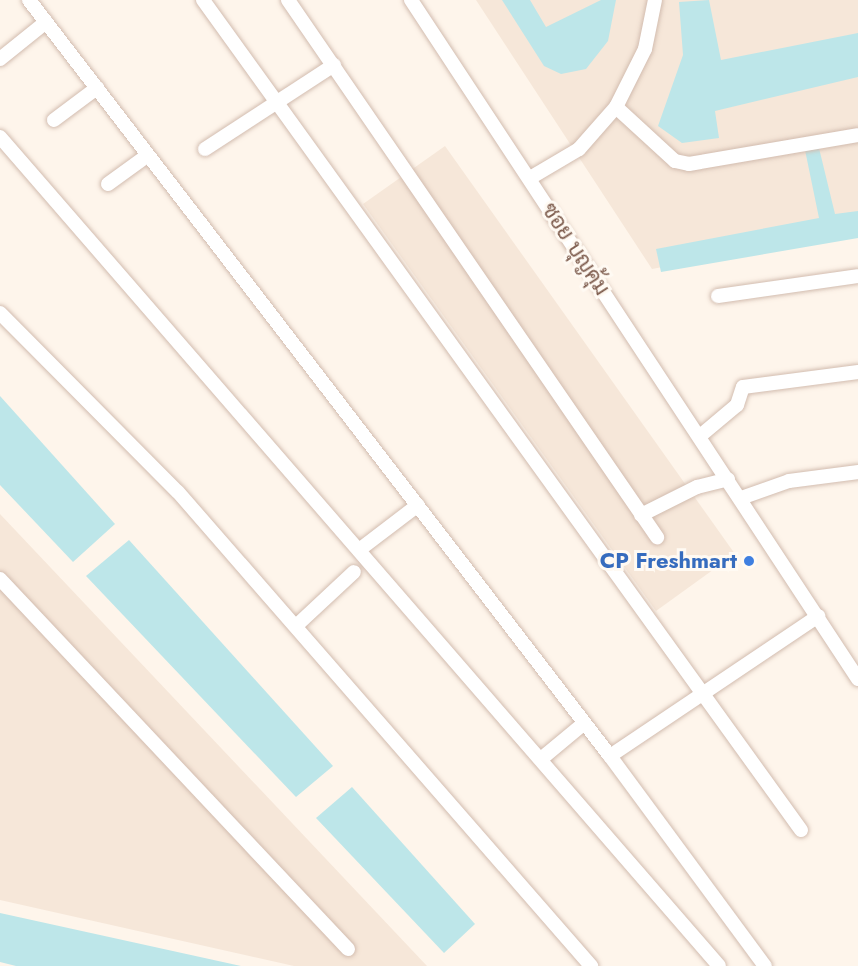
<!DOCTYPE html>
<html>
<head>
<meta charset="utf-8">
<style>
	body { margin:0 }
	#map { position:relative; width:858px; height:966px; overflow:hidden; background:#fef5eb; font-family:Jost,Sarabun,sans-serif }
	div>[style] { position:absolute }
	.residential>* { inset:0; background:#f6e7d9 }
	.water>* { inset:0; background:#bde6e9 }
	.roads { filter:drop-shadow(0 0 2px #d2bcaf) drop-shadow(0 0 2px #d2bcaf) }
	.minor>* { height:14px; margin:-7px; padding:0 7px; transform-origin:7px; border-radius:7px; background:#fff }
	.dots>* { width:16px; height:16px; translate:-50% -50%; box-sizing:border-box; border:3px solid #fffaf3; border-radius:50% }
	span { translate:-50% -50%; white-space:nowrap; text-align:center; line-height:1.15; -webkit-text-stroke:6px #fffaf3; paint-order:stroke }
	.street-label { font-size:22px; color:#7c5a4b }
	.shop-label { font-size:22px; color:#366cbe; font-weight:700 }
	.right { translate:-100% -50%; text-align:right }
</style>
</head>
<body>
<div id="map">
	<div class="residential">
		<div style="clip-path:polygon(476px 0,858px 0,858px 230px,652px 269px)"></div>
		<div style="clip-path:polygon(445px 146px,735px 554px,656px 611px,363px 204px)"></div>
		<div style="clip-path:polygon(0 514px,427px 966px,294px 966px,0 900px)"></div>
	</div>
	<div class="water">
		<div style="clip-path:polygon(502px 0,530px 0,546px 27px,601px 0,616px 0,608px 41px,586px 69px,561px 74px,544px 66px)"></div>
		<div style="clip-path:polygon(709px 0,721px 60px,858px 33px,858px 77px,715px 111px,719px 138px,682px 143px,658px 126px,683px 55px,679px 2px)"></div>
		<div style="clip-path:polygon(819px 148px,835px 214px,858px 211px,858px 238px,661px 272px,656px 249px,819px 218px,805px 150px)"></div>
		<div style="clip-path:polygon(0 396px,115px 524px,73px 562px,0 485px)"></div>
		<div style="clip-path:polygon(129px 540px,333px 766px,296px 797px,86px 576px)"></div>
		<div style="clip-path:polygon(352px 787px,475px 924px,444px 953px,316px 818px)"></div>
		<div style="clip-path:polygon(0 913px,241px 966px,16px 966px,0 962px)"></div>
	</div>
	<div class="roads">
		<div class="minor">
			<div style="left:29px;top:0;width:953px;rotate:52.46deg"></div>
			<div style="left:610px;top:756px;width:261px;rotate:53.6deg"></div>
			<div style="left:203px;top:0;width:1023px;rotate:54.23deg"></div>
			<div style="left:288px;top:0;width:652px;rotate:55.51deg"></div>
			<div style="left:411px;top:0;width:813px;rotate:56.64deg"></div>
			<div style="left:0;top:59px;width:59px;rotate:-38.8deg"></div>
			<div style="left:616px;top:107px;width:80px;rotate:42.5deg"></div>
			<div style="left:675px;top:161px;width:14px;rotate:12deg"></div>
			<div style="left:689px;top:164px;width:171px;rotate:-9.7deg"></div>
			<div style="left:54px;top:120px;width:54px;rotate:-36.7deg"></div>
			<div style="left:0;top:137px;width:1097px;rotate:49.06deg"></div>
			<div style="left:205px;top:149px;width:154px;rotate:-33.1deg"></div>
			<div style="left:530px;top:178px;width:57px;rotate:-30.6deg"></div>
			<div style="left:579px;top:149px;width:56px;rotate:-48.6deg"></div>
			<div style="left:616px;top:107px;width:65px;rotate:-63.4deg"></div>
			<div style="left:645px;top:49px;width:50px;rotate:-78.5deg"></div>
			<div style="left:108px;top:184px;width:49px;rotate:-35.9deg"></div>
			<div style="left:718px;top:296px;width:141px;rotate:-8.1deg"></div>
			<div style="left:0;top:313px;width:252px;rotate:45.2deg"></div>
			<div style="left:178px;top:492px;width:629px;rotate:48.93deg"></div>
			<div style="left:700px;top:436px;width:48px;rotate:-40deg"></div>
			<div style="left:737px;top:405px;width:19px;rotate:-72deg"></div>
			<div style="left:743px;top:387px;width:116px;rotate:-7.4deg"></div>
			<div style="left:741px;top:498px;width:51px;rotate:-19.5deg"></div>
			<div style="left:789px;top:481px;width:70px;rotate:-7.4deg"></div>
			<div style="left:641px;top:515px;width:63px;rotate:-26.6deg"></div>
			<div style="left:697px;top:487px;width:32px;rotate:-14deg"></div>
			<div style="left:359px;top:550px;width:74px;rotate:-37.3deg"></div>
			<div style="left:0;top:579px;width:508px;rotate:46.76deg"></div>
			<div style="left:296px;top:626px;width:79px;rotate:-43deg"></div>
			<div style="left:610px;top:756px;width:251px;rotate:-33.9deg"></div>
			<div style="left:541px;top:759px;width:55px;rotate:-39.8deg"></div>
		</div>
	</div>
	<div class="dots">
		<div style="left:749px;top:561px;background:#3f7fe0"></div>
	</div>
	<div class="street-label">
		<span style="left:576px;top:249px;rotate:57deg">ซอย บุญคุ้ม</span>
	</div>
	<div class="shop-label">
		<span class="right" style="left:737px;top:561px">CP Freshmart</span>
	</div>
</div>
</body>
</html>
